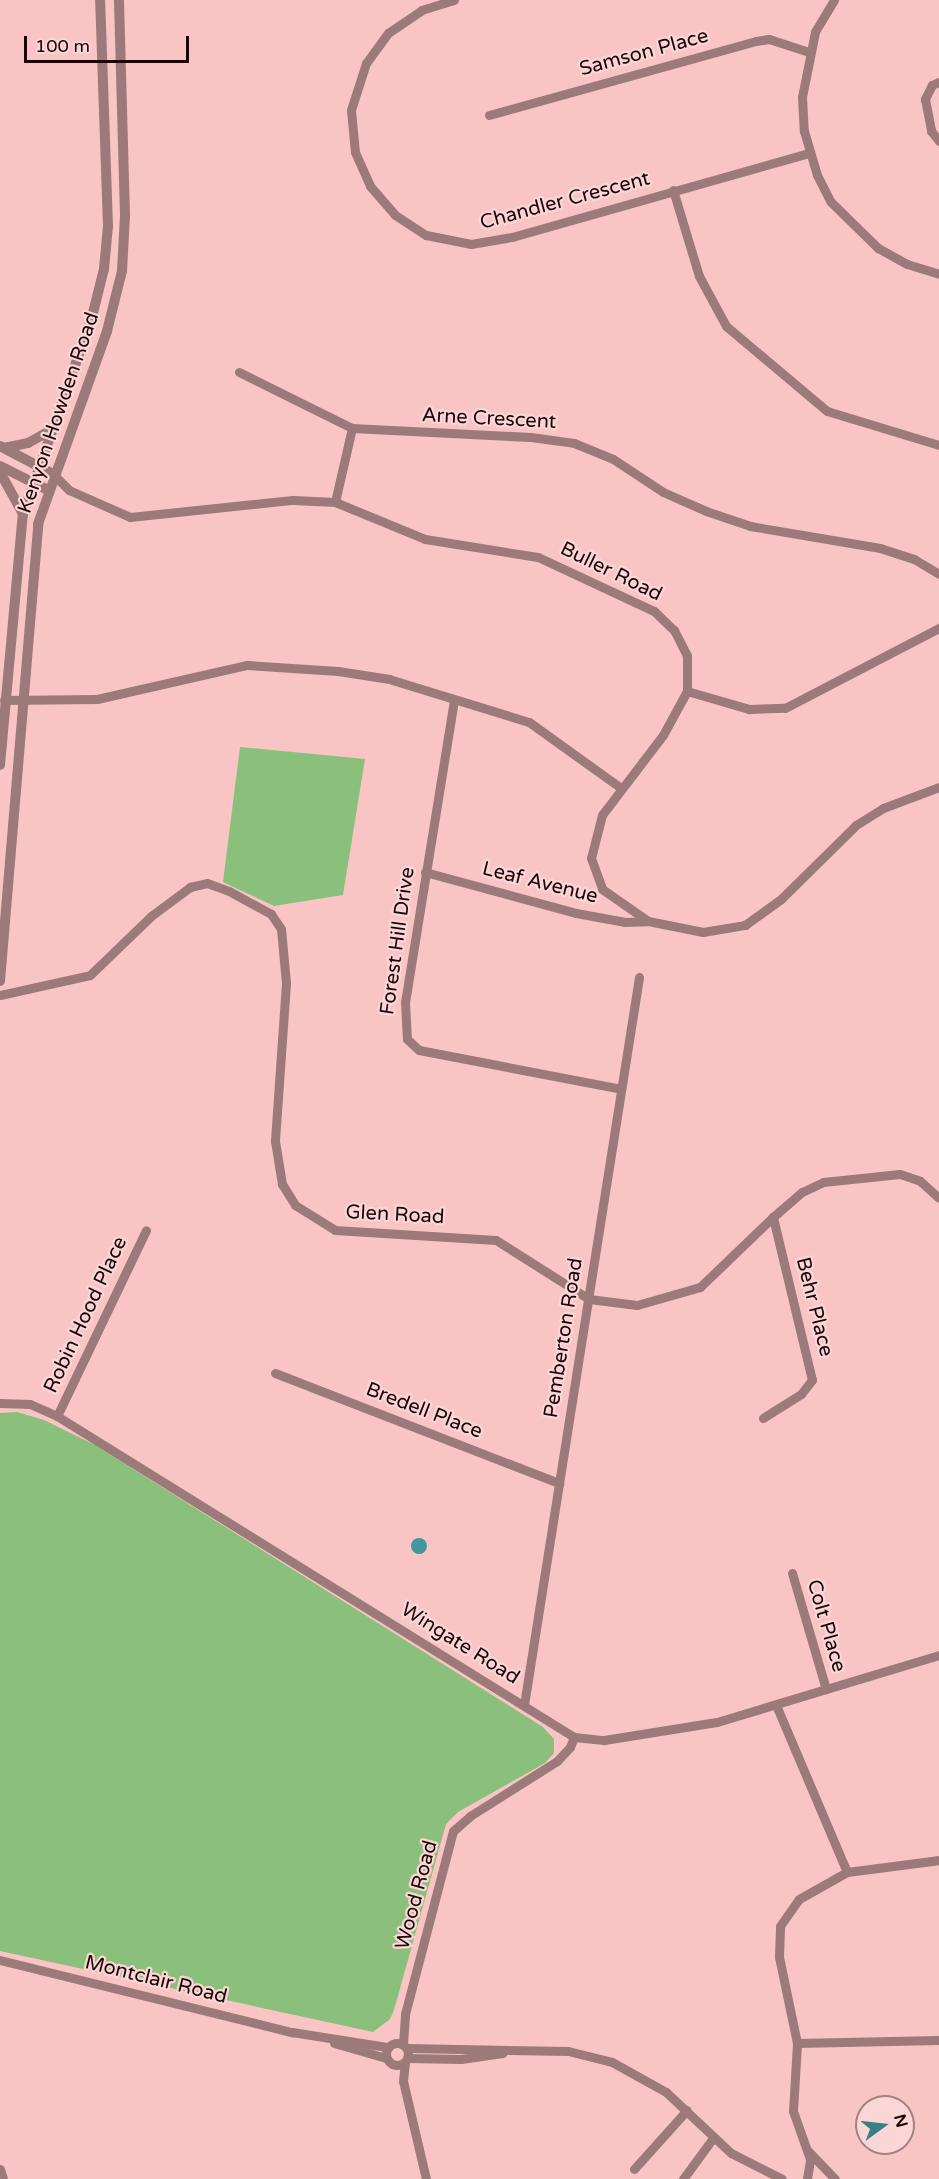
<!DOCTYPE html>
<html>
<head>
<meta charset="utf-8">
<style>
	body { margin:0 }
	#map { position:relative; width:939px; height:2179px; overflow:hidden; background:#f8c5c4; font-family:"Varela Round",sans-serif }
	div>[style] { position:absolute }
	.green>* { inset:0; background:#8bc07c }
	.water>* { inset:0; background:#41979b }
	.round { border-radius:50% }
	.minor>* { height:9px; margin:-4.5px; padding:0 4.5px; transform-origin:4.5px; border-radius:4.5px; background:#9d7a7a }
	.minor>.ring { margin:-4.5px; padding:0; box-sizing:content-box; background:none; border:9px solid #9d7a7a; border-radius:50% }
	.tertiary>* { height:10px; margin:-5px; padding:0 5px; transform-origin:5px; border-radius:5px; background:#9d7a7a }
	span { translate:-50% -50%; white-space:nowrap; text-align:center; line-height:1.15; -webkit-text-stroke:4.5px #fad7d6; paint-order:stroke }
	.street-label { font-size:20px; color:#1d0305 }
	.north { position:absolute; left:855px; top:2095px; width:60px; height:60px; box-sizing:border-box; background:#fad7d6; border:2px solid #a28282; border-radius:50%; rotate:75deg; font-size:16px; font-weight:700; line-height:24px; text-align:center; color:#1d0305 }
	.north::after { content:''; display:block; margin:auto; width:21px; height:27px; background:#378083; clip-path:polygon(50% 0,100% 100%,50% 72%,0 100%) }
	.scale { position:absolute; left:24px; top:36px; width:165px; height:27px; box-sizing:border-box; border:3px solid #1d0305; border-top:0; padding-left:8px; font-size:18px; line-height:21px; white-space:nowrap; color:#1d0305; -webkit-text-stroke:4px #fad7d6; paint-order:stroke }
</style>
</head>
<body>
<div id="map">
	<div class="green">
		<div style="clip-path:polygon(240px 747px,365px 759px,343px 895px,274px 906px,223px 882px)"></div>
		<div style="clip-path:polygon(17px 1412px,44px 1420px,95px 1445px,543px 1727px,554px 1739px,554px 1753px,545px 1763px,458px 1812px,446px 1824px,394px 2010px,390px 2019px,373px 2032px,0 1951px,0 1413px)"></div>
	</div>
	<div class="water">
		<div class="round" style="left:411px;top:1538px;width:16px;height:16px"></div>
	</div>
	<div class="minor">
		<div style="left:454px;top:0;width:34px;rotate:163deg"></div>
		<div style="left:422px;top:10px;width:41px;rotate:145.9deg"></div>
		<div style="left:388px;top:33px;width:37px;rotate:126deg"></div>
		<div style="left:366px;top:63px;width:49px;rotate:107.7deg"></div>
		<div style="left:351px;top:110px;width:42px;rotate:84.6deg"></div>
		<div style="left:355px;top:152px;width:37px;rotate:66deg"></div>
		<div style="left:370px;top:186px;width:38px;rotate:49deg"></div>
		<div style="left:395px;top:215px;width:37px;rotate:33deg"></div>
		<div style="left:426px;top:235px;width:46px;rotate:11.3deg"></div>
		<div style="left:471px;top:244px;width:42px;rotate:-9.7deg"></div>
		<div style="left:512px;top:237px;width:309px;rotate:-15.8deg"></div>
		<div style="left:834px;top:0;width:37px;rotate:121deg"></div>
		<div style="left:815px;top:32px;width:66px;rotate:101.3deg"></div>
		<div style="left:802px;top:97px;width:34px;rotate:87deg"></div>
		<div style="left:804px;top:131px;width:46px;rotate:73.5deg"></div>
		<div style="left:817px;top:175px;width:30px;rotate:63deg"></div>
		<div style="left:831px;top:202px;width:66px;rotate:44.4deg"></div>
		<div style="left:878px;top:248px;width:33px;rotate:29deg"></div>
		<div style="left:907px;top:264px;width:34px;rotate:17deg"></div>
		<div style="left:939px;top:82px;width:8px;rotate:157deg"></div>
		<div style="left:932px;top:85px;width:16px;rotate:117deg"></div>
		<div style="left:925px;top:99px;width:33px;rotate:79deg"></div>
		<div style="left:931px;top:131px;width:13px;rotate:51deg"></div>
		<div style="left:489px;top:115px;width:277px;rotate:-15.5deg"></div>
		<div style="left:756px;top:41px;width:13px;rotate:-9deg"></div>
		<div style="left:769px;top:39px;width:42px;rotate:18deg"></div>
		<div style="left:673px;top:190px;width:90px;rotate:73.2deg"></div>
		<div style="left:699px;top:276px;width:57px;rotate:61.6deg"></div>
		<div style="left:726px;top:326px;width:132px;rotate:40.1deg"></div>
		<div style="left:827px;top:411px;width:117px;rotate:16.9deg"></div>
		<div style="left:239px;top:372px;width:126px;rotate:26.4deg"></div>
		<div style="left:352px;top:428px;width:179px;rotate:2.9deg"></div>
		<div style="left:531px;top:437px;width:43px;rotate:7.9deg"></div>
		<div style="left:574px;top:443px;width:42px;rotate:22.3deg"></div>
		<div style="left:613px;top:459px;width:60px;rotate:33.4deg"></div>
		<div style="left:663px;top:492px;width:47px;rotate:23.8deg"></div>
		<div style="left:706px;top:511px;width:46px;rotate:18.8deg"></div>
		<div style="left:750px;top:526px;width:132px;rotate:9.6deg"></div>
		<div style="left:880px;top:548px;width:36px;rotate:18deg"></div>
		<div style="left:914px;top:559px;width:29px;rotate:31deg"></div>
		<div style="left:53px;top:474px;width:23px;rotate:45deg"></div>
		<div style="left:69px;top:490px;width:67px;rotate:23.9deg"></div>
		<div style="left:130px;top:517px;width:164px;rotate:-6deg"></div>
		<div style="left:293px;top:500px;width:42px;rotate:2.7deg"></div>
		<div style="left:335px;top:502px;width:97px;rotate:22.3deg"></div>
		<div style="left:425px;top:539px;width:114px;rotate:9.1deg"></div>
		<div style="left:538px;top:557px;width:128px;rotate:25deg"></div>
		<div style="left:654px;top:611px;width:28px;rotate:44deg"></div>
		<div style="left:674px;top:630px;width:29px;rotate:63deg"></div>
		<div style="left:687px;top:656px;width:35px;rotate:90deg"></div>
		<div style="left:687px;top:691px;width:50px;rotate:118.6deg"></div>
		<div style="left:663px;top:735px;width:101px;rotate:127.3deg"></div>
		<div style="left:602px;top:815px;width:44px;rotate:104.3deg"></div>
		<div style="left:591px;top:858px;width:33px;rotate:70deg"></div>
		<div style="left:602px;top:889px;width:56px;rotate:34.8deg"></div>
		<div style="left:648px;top:921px;width:56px;rotate:11.3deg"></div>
		<div style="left:703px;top:932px;width:43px;rotate:-9.5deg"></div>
		<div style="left:745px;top:925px;width:44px;rotate:-35.8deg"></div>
		<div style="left:781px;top:899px;width:105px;rotate:-44.6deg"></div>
		<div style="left:856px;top:825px;width:32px;rotate:-32deg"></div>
		<div style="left:883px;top:808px;width:60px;rotate:-20.6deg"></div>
		<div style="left:335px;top:502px;width:76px;rotate:-77.1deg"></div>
		<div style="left:687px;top:691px;width:65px;rotate:16.2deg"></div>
		<div style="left:749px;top:709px;width:36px;rotate:-2deg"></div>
		<div style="left:785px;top:708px;width:174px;rotate:-27.5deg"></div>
		<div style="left:4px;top:700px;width:93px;rotate:-0.6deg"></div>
		<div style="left:97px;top:699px;width:154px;rotate:-12.8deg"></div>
		<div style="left:247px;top:665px;width:91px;rotate:3.8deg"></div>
		<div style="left:338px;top:671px;width:52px;rotate:8.9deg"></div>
		<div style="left:389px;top:679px;width:146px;rotate:17.1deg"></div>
		<div style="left:529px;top:722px;width:113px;rotate:35.7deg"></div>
		<div style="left:454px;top:700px;width:306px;rotate:99.2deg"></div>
		<div style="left:405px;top:1002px;width:37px;rotate:87deg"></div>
		<div style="left:407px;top:1039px;width:16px;rotate:43deg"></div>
		<div style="left:419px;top:1050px;width:206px;rotate:10.9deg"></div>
		<div style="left:425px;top:872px;width:156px;rotate:15.2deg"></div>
		<div style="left:576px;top:913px;width:50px;rotate:10.4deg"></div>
		<div style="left:625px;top:922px;width:23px;rotate:-2deg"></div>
		<div style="left:0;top:995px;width:92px;rotate:-12.5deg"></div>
		<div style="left:90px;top:975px;width:85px;rotate:-44deg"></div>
		<div style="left:151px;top:916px;width:49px;rotate:-36.6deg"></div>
		<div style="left:190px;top:887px;width:17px;rotate:-13deg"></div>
		<div style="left:207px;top:883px;width:23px;rotate:20deg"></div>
		<div style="left:229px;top:891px;width:48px;rotate:28.7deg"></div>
		<div style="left:271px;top:914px;width:18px;rotate:56deg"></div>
		<div style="left:281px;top:929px;width:54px;rotate:84.7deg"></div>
		<div style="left:286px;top:983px;width:158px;rotate:94deg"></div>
		<div style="left:275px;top:1141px;width:44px;rotate:80.8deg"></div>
		<div style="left:282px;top:1184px;width:25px;rotate:58deg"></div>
		<div style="left:295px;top:1205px;width:47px;rotate:32deg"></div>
		<div style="left:335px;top:1230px;width:161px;rotate:3.6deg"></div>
		<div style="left:496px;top:1240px;width:110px;rotate:32.4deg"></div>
		<div style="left:589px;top:1299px;width:48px;rotate:7.1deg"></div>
		<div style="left:637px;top:1305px;width:66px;rotate:-15.9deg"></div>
		<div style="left:700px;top:1287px;width:101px;rotate:-43.8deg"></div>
		<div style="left:773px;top:1217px;width:38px;rotate:-41deg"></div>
		<div style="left:802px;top:1192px;width:23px;rotate:-25deg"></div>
		<div style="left:823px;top:1182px;width:77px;rotate:-5.9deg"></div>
		<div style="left:900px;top:1174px;width:21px;rotate:19deg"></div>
		<div style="left:920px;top:1181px;width:25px;rotate:42deg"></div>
		<div style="left:275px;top:1373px;width:305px;rotate:21.2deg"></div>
		<div style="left:0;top:1403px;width:30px;rotate:2deg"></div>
		<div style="left:30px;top:1404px;width:30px;rotate:24deg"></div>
		<div style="left:57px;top:1416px;width:609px;rotate:31.84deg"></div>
		<div style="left:574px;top:1737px;width:30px;rotate:6deg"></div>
		<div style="left:604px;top:1740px;width:114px;rotate:-9.1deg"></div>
		<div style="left:717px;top:1722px;width:232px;rotate:-16.8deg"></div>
		<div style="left:57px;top:1416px;width:206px;rotate:-64.4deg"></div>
		<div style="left:763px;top:1418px;width:45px;rotate:-32.3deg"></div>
		<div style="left:801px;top:1394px;width:18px;rotate:-52deg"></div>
		<div style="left:812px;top:1380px;width:168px;rotate:-103.5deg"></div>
		<div style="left:792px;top:1573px;width:121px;rotate:73.7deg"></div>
		<div style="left:524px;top:1705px;width:737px;rotate:-81.02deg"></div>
		<div style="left:776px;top:1705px;width:181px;rotate:67deg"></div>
		<div style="left:0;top:1960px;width:301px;rotate:13.9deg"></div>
		<div style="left:292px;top:2032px;width:96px;rotate:9deg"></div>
		<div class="ring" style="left:386px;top:2043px;width:13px;height:13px"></div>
		<div style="left:334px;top:2043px;width:54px;rotate:16.1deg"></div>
		<div style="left:797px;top:2043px;width:142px;rotate:-1.2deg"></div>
		<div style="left:403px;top:2044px;width:30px;rotate:-86deg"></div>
		<div style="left:405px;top:2014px;width:189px;rotate:-75.3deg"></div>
		<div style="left:453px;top:1831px;width:23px;rotate:-41deg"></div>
		<div style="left:470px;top:1816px;width:103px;rotate:-32.3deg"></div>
		<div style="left:557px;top:1761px;width:19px;rotate:-47deg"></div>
		<div style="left:570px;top:1747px;width:11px;rotate:-68deg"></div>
		<div style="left:407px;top:2048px;width:161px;rotate:1.1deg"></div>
		<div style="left:568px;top:2051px;width:45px;rotate:14deg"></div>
		<div style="left:612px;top:2062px;width:62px;rotate:29.1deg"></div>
		<div style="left:666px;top:2092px;width:89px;rotate:43.2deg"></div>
		<div style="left:731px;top:2153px;width:57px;rotate:27deg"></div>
		<div style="left:407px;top:2058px;width:54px;rotate:1.1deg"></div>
		<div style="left:461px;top:2059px;width:42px;rotate:-8.1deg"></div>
		<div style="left:405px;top:2062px;width:19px;rotate:96deg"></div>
		<div style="left:403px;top:2081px;width:101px;rotate:76.8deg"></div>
		<div style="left:808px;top:2151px;width:39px;rotate:46deg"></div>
		<div style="left:0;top:2169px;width:10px;rotate:73deg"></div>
		<div style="left:634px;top:2169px;width:79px;rotate:-48.1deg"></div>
		<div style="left:683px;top:2179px;width:51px;rotate:-53.8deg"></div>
		<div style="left:807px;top:2179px;width:20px;rotate:-81deg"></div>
		<div style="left:810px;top:2159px;width:51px;rotate:-109.5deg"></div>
		<div style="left:793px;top:2111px;width:68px;rotate:-86.6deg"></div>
		<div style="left:797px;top:2043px;width:88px;rotate:-101.8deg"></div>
		<div style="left:779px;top:1957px;width:31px;rotate:-88deg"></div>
		<div style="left:780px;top:1926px;width:33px;rotate:-55deg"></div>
		<div style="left:799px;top:1899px;width:55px;rotate:-29.4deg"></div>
		<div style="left:847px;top:1872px;width:93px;rotate:-7.4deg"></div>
	</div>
	<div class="tertiary">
		<div style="left:0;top:446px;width:60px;rotate:27.8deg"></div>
		<div style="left:4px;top:448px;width:25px;rotate:-12deg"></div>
		<div style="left:28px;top:443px;width:25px;rotate:-29deg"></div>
		<div style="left:0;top:466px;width:54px;rotate:26.6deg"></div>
		<div style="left:0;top:472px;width:48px;rotate:61.3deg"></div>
		<div style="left:0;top:765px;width:252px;rotate:-84.8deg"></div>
		<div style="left:23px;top:514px;width:209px;rotate:-70.7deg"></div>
		<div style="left:92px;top:317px;width:49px;rotate:-76deg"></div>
		<div style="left:104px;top:269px;width:43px;rotate:-84.7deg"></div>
		<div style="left:108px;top:226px;width:226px;rotate:-92deg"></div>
		<div style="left:0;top:981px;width:459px;rotate:-85.2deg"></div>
		<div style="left:38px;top:524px;width:205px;rotate:-70.3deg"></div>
		<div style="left:107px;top:331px;width:62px;rotate:-76deg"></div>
		<div style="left:122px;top:271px;width:55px;rotate:-86.9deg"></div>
		<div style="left:125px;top:216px;width:216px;rotate:-91.6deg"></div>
	</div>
	<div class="street-label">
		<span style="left:644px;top:53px;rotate:-15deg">Samson Place</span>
		<span style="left:565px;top:201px;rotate:-15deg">Chandler Crescent</span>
		<span style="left:59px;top:413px;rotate:-71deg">Kenyon Howden Road</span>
		<span style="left:489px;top:419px;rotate:3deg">Arne Crescent</span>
		<span style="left:611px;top:572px;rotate:26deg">Buller Road</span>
		<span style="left:540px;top:883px;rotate:14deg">Leaf Avenue</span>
		<span style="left:398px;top:941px;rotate:-82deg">Forest Hill Drive</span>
		<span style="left:395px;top:1215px;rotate:3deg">Glen Road</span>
		<span style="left:814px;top:1307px;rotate:76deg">Behr Place</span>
		<span style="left:86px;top:1315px;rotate:-65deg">Robin Hood Place</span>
		<span style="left:564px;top:1338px;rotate:-81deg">Pemberton Road</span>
		<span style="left:424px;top:1411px;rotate:21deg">Bredell Place</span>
		<span style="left:826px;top:1626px;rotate:74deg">Colt Place</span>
		<span style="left:460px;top:1644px;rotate:32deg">Wingate Road</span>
		<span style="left:417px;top:1895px;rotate:-75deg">Wood Road</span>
		<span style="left:156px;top:1980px;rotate:14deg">Montclair Road</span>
	</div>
	<div class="north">N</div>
	<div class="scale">100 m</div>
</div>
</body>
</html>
